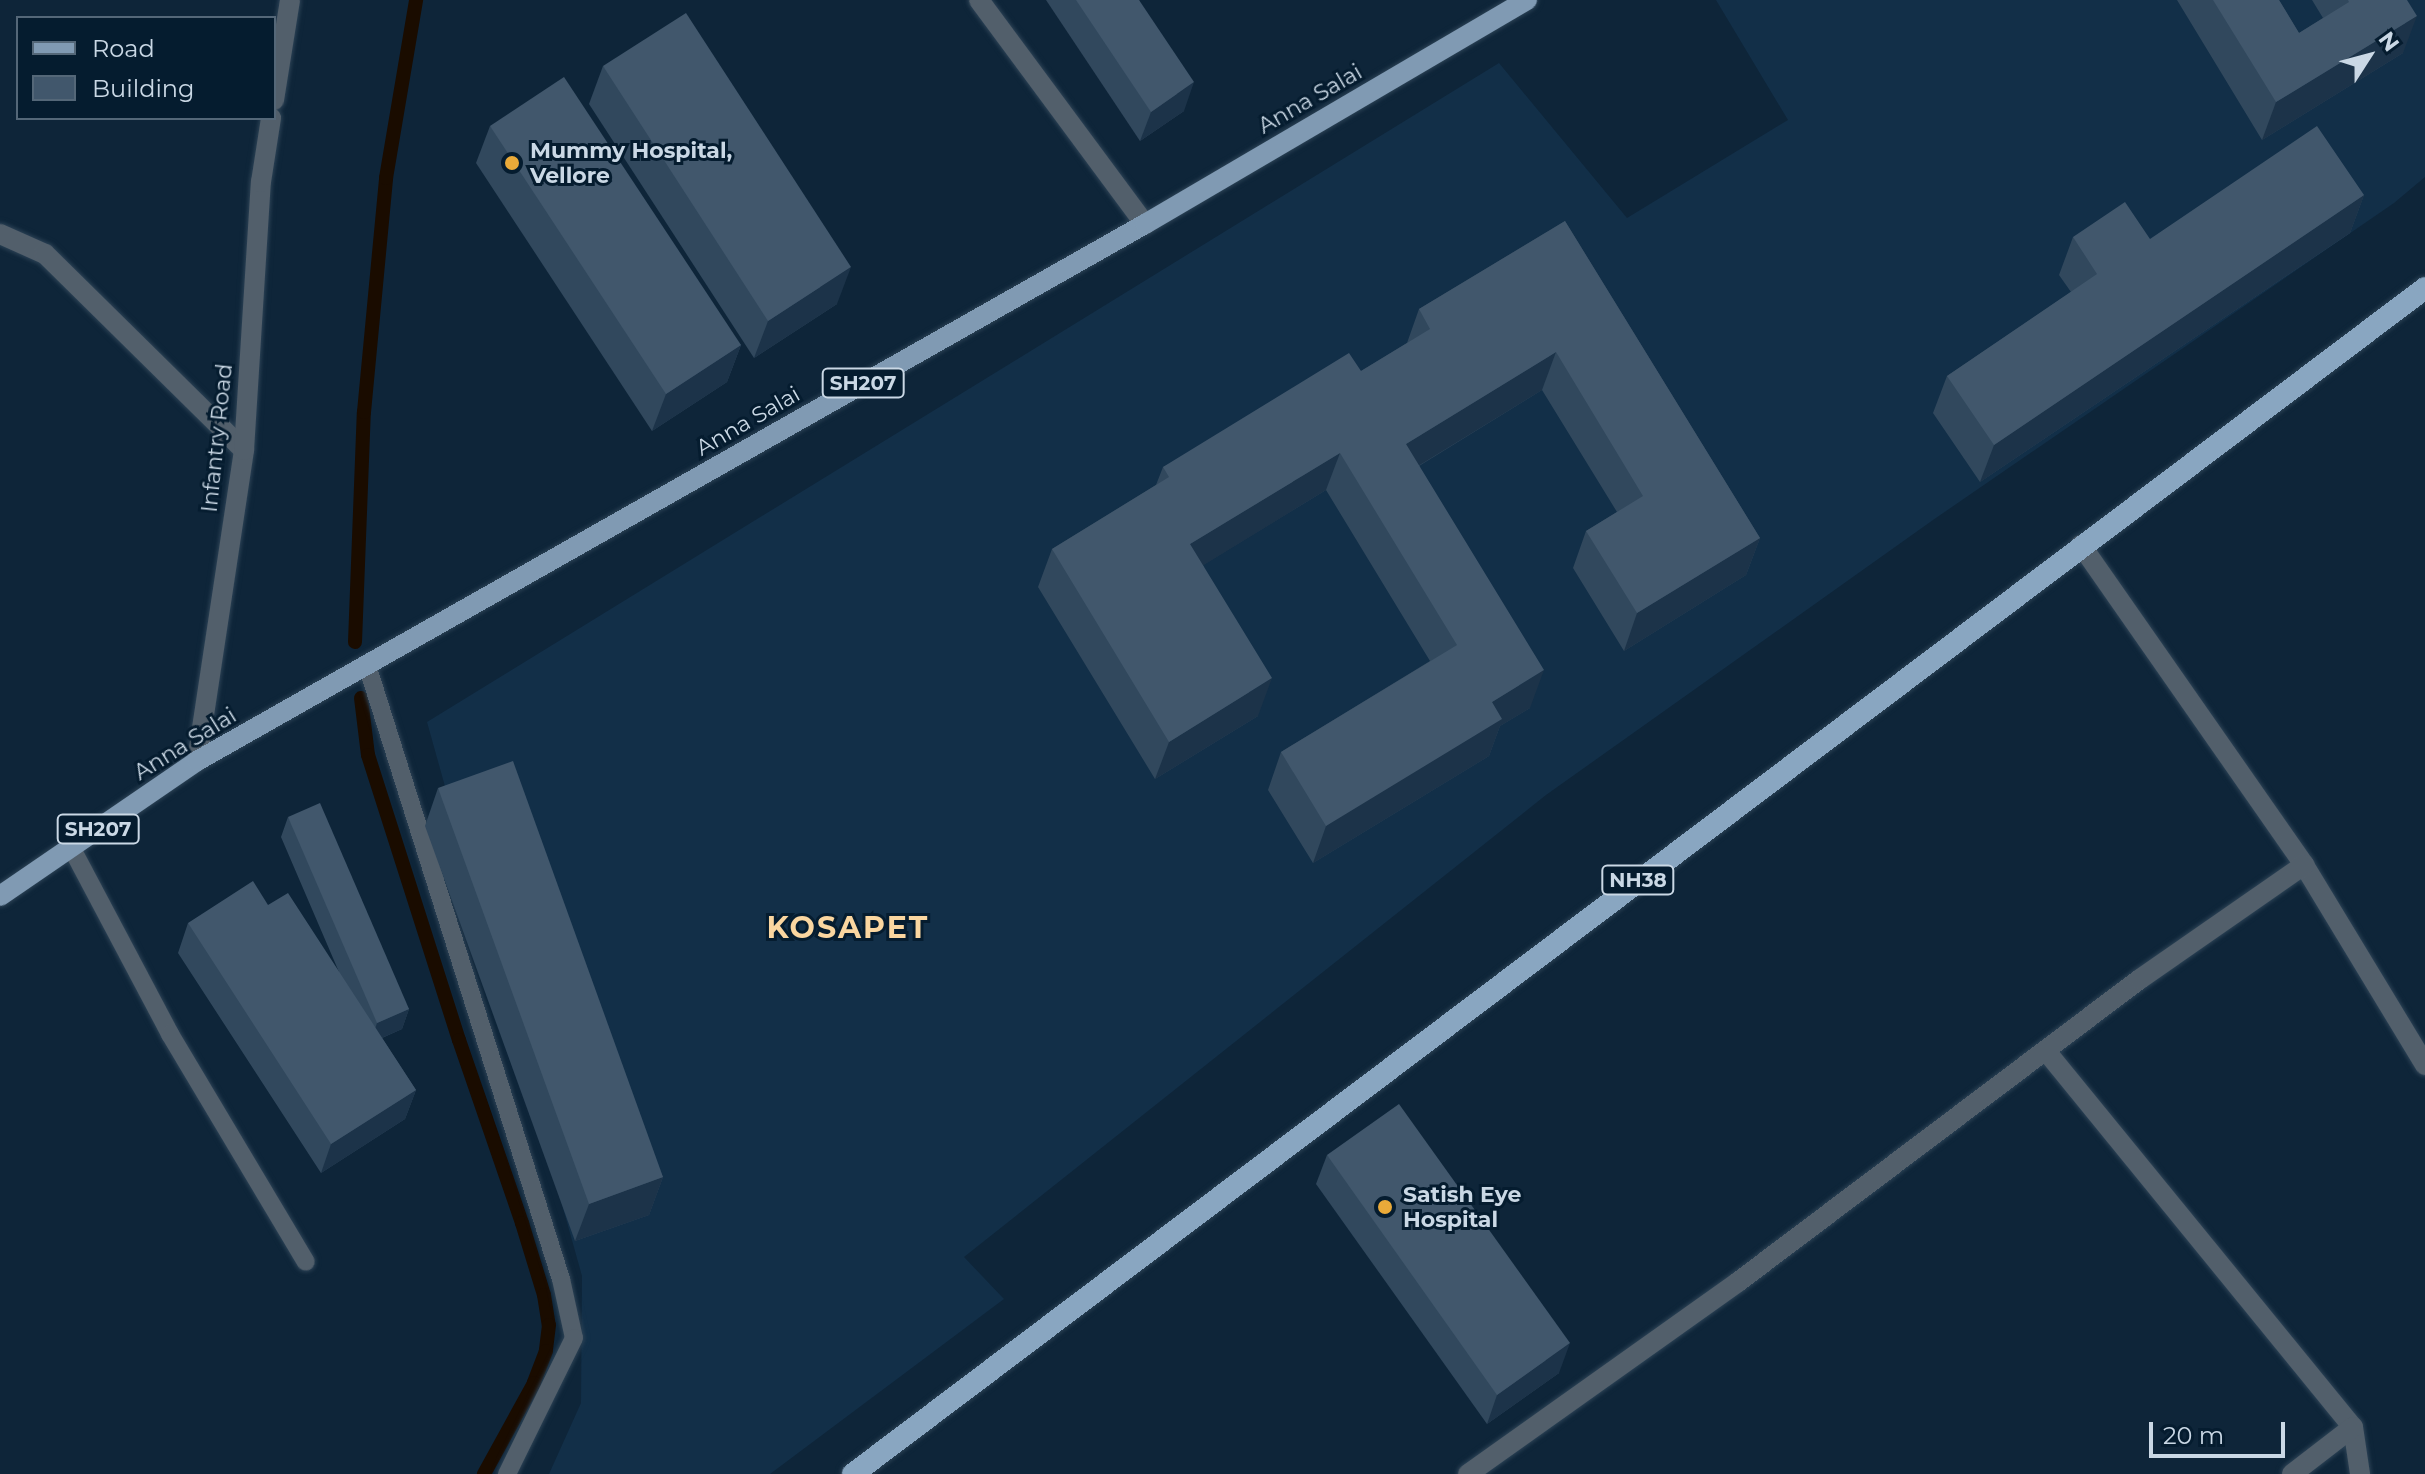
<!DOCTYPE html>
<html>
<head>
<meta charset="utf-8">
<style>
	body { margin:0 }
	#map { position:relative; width:2425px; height:1474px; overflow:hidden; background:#0e2539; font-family:Montserrat,sans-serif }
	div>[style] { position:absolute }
	.built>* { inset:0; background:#122f48 }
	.stream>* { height:14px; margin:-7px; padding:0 7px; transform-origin:7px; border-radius:7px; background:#1a0c00 }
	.roads { filter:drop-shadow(0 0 2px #2c4255) drop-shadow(0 0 2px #2c4255) }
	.service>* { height:18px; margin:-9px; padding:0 9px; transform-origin:9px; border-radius:9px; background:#525f6b }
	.minor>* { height:20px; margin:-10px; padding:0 10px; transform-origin:10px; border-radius:10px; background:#525f6b }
	.tertiary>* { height:20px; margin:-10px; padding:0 10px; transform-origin:10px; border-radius:10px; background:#525f6b }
	.primary>* { height:20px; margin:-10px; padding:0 10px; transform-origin:10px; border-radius:10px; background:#809ab3 }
	.trunk>* { height:22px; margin:-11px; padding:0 11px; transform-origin:11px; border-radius:11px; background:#89a6c1 }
	.wall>* { inset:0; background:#31485d }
	.shaded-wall>* { inset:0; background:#1c3349 }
	.building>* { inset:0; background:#41576c }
	.dots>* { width:22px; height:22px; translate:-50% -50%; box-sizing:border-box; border:4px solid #051c2f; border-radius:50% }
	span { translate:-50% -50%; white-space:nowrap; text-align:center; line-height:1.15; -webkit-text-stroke:6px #051c2f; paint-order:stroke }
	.shield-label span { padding:2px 6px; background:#051c2f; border:2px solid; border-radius:6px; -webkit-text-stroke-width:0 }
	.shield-label { font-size:20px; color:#cad8e5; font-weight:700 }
	.street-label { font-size:22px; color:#cad8e5 }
	.poi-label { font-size:22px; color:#cad8e5; font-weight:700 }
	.left { translate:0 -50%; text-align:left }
	.district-label { font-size:30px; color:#fad6a0; font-weight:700; letter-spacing:2px }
	.legend { position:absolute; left:16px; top:16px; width:260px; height:104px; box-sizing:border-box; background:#051c2f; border:2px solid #546778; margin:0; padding:10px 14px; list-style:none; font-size:24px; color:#cad8e5 }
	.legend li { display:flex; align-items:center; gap:16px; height:40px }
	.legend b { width:40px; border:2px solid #546778 }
	.north { position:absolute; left:2329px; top:16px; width:80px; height:80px; -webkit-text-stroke:6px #051c2f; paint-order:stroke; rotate:54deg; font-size:22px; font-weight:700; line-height:32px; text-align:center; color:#cad8e5 }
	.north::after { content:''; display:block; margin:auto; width:28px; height:36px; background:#cad8e5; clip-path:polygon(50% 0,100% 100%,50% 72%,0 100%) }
	.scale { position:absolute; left:2149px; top:1422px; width:136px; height:36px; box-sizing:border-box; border:4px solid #cad8e5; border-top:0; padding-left:10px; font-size:24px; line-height:28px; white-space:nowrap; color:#cad8e5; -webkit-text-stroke:6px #051c2f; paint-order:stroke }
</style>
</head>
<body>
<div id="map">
	<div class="built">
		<div style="clip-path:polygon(1716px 0,2425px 0,2425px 177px,2394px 203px,1933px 520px,1546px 795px,964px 1257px,1004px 1299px,770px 1474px,549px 1474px,581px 1403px,582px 1276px,427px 722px,1499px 63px,1627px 218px,1788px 120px)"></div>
	</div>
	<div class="stream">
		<div style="left:355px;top:642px;width:230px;rotate:-87.8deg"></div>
		<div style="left:364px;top:412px;width:235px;rotate:-84.6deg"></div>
		<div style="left:386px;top:178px;width:181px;rotate:-80.4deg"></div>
		<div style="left:361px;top:698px;width:57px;rotate:83deg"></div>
		<div style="left:368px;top:755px;width:299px;rotate:72.3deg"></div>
		<div style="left:459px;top:1040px;width:194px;rotate:71deg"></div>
		<div style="left:522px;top:1223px;width:75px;rotate:73deg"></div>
		<div style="left:544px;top:1295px;width:30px;rotate:81deg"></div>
		<div style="left:549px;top:1325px;width:26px;rotate:97deg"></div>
		<div style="left:546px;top:1351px;width:34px;rotate:111deg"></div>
		<div style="left:534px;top:1383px;width:104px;rotate:118.8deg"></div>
	</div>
	<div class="roads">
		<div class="service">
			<div style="left:367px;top:665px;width:644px;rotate:72.47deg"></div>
			<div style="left:561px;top:1279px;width:60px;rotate:77.6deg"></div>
			<div style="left:574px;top:1338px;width:152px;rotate:116.2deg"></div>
			<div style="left:71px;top:847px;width:212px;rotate:62.1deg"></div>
			<div style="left:170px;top:1034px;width:265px;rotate:59.2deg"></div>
		</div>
		<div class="minor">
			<div style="left:979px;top:0;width:279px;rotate:53.5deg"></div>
			<div style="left:0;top:234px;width:49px;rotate:24deg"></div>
			<div style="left:45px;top:254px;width:279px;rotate:44.6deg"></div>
			<div style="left:2081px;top:545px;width:390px;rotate:55.1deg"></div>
			<div style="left:2304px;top:865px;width:234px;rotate:58.8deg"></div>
			<div style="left:2046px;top:1051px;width:485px;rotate:50.8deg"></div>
			<div style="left:2353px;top:1427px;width:48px;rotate:81.5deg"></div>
			<div style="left:1468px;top:1474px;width:331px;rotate:-35.4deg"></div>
			<div style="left:1738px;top:1282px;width:503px;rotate:-37.01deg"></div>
			<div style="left:2140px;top:979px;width:200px;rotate:-34.8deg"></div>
			<div style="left:2292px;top:1474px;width:77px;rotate:-37.6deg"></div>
		</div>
		<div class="tertiary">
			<div style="left:274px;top:100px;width:101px;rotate:-80.9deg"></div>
			<div style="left:197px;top:761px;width:315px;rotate:-81.4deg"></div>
			<div style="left:244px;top:450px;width:269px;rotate:-86.4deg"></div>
			<div style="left:261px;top:182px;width:65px;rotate:-81.1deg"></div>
		</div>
		<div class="primary">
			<div style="left:0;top:896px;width:239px;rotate:-34.4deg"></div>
			<div style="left:197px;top:761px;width:1090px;rotate:-29.53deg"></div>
			<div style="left:1145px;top:224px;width:443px;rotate:-30.4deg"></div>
		</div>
		<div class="trunk">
			<div style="left:853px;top:1474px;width:1969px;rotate:-37.03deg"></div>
		</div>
	</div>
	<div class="wall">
		<div style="clip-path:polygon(1046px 0,1139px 0,1184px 111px,1140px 141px)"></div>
		<div style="clip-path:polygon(2177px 0,2279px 0,2299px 33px,2323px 18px,2312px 0,2407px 0,2403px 53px,2262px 140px)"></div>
		<div style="clip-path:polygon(603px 66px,837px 304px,754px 358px,589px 104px)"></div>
		<div style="clip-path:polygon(490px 126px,741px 345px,727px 382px,652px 431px,476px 163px)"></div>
		<div style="clip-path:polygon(2364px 195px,2350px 233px,1980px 482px,1933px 413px,1947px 376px,2071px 292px,2059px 275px,2073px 237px,2150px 239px)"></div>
		<div style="clip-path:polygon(1565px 221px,1760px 538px,1746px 575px,1624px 651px,1573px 568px,1586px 531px,1617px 512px,1542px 390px,1419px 466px,1530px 708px,1500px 726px,1489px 756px,1313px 863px,1268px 790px,1281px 752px,1430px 661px,1326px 490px,1203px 565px,1258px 716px,1155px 779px,1038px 587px,1052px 549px,1156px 485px,1163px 467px,1361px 371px,1407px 343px,1419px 309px)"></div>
		<div style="clip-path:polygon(438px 788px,663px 1177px,649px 1215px,575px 1241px,425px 826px)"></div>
		<div style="clip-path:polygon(288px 817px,409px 1009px,402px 1029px,382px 1038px,416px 1090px,405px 1119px,321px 1173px,178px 953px,188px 923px,339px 972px,281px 837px)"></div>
		<div style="clip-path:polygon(1327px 1155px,1559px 1373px,1487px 1424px,1316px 1184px)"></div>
	</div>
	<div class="shaded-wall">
		<div style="clip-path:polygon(2417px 16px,2403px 53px,2262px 140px,2276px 102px)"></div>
		<div style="clip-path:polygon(1194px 82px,1184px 111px,1140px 141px,1151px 112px)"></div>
		<div style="clip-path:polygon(2364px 195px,2350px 233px,1980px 482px,1994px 445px)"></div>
		<div style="clip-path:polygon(851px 267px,837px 304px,754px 358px,768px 321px)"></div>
		<div style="clip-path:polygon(741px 345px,727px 382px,652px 431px,666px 394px)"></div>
		<div style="clip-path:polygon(1556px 352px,1542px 390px,1392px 482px,1406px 444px)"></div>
		<div style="clip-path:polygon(1340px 453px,1326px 490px,1176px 582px,1190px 544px)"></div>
		<div style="clip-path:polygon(1760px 538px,1746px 575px,1624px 651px,1637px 613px)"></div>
		<div style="clip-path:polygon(1544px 670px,1530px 708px,1500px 726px,1489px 756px,1313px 863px,1326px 826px,1492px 702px)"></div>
		<div style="clip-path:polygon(1272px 678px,1258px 716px,1155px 779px,1169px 742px)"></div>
		<div style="clip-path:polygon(409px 1009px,402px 1029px,370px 1043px,377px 1023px)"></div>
		<div style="clip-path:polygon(416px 1090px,405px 1119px,321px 1173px,331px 1144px)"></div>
		<div style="clip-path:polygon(663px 1177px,649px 1215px,575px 1241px,589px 1204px)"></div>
		<div style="clip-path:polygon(1570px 1343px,1559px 1373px,1487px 1424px,1497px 1395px)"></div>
	</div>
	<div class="building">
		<div style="clip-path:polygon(1076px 0,1139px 0,1194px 82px,1151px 112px)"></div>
		<div style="clip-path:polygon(2213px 0,2279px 0,2299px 33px,2349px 2px,2348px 0,2407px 0,2417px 16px,2276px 102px)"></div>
		<div style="clip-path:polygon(686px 13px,851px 267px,768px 321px,603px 66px)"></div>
		<div style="clip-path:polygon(564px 77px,741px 345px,666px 394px,490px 126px)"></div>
		<div style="clip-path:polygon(2317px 126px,2364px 195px,1994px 445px,1947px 376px,2097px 274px,2073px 237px,2125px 202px,2150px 239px)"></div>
		<div style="clip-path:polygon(1565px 221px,1760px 538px,1637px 613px,1586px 531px,1643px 496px,1556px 352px,1406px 444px,1544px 670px,1492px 702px,1502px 719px,1326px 826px,1281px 752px,1457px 645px,1340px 453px,1190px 544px,1272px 678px,1169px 742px,1052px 549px,1169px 477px,1163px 467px,1349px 353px,1361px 371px,1430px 329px,1419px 309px)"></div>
		<div style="clip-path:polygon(513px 761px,663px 1177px,589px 1204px,438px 788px)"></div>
		<div style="clip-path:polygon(320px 803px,409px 1009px,377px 1023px,288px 817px)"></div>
		<div style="clip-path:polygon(253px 881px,268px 905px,288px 893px,416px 1090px,331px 1144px,188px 923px)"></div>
		<div style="clip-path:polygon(1399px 1104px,1570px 1343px,1497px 1395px,1327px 1155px)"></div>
	</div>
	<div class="dots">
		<div style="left:512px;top:163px;background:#eaaa39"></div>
		<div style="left:1385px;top:1207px;background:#eaaa39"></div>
	</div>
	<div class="shield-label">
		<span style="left:863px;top:383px">SH207</span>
		<span style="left:98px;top:829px">SH207</span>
		<span style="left:1638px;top:880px">NH38</span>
	</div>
	<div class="street-label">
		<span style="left:1310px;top:99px;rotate:-30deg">Anna Salai</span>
		<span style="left:748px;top:421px;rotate:-30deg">Anna Salai</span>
		<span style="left:217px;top:438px;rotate:-84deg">Infantry Road</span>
		<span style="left:185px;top:744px;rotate:-32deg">Anna Salai</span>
	</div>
	<div class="poi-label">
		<span class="left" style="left:530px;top:163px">Mummy Hospital,<br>Vellore</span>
		<span class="left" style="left:1403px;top:1207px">Satish Eye<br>Hospital</span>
	</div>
	<div class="district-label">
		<span style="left:848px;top:928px">KOSAPET</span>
	</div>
	<ul class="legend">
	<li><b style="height:10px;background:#809ab3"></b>Road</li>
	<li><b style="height:22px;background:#41576c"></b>Building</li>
	</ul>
	<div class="north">N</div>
	<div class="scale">20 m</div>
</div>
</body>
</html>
